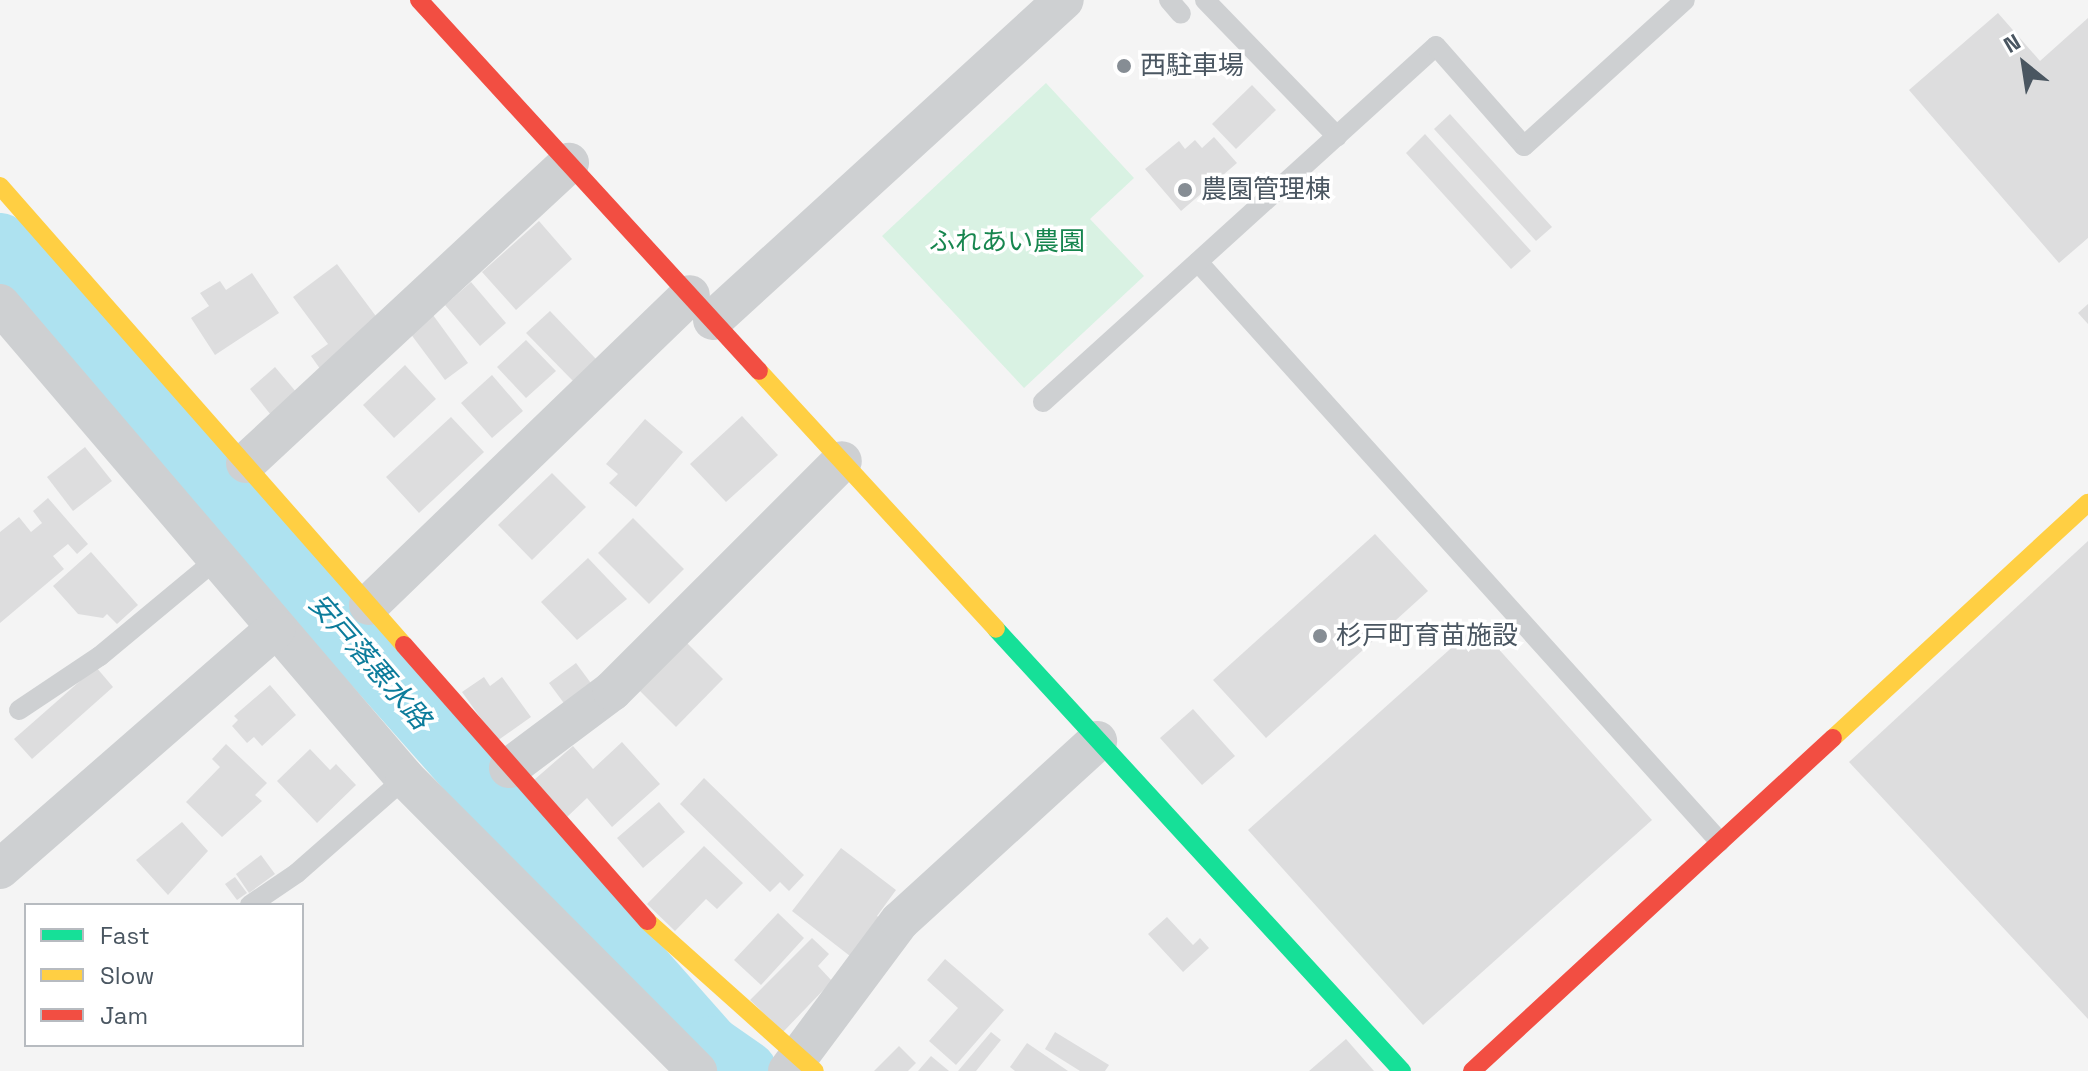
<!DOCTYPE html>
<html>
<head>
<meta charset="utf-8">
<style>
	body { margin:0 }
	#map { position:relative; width:2088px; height:1071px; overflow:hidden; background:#f4f4f4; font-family:"Space Grotesk","Noto Sans JP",sans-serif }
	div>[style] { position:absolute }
	.green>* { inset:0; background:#d9f2e3 }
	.river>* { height:60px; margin:-30px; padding:0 30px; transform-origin:30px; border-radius:30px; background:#aee2f0 }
	.building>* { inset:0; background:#ddddde }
	.lane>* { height:20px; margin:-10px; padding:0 10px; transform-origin:10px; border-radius:10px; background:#ced0d2 }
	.street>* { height:40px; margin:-20px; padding:0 20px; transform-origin:20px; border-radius:20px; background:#ced0d2 }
	.fast>* { height:18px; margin:-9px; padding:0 9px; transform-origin:9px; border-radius:9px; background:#16e098 }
	.slow>* { height:18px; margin:-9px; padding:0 9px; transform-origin:9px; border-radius:9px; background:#ffcf43 }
	.jam>* { height:18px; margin:-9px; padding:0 9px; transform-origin:9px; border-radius:9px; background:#f24e42 }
	.dots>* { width:22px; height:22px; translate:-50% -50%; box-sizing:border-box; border:4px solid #fff; border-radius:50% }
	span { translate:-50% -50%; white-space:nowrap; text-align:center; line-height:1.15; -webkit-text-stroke:7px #fff; paint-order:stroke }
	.poi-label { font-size:26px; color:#4a5661 }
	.left { translate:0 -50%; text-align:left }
	.park-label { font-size:26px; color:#17864f }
	.water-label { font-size:28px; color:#0c7c9b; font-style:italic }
	.legend { position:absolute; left:24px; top:903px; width:280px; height:144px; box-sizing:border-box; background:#fff; border:2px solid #b7bbc0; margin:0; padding:10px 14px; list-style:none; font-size:24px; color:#4a5661 }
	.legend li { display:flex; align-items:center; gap:16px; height:40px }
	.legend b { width:40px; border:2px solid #b7bbc0 }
	.north { position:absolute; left:1984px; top:24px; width:80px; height:80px; -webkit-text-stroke:6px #fff; paint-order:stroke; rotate:330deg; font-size:22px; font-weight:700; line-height:32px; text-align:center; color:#4a5661 }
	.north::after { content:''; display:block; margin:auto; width:28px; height:36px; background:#4a5661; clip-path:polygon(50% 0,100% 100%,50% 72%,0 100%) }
</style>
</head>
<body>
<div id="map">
	<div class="green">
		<div style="clip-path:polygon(1046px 83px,1134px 178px,1090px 219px,1144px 276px,1024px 388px,882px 236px)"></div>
	</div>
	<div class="river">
		<div style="left:0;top:243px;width:1073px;rotate:48.48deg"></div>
		<div style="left:711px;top:1046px;width:44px;rotate:34.8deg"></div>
	</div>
	<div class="building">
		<div style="clip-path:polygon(1998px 13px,2040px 61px,2088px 18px,2088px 238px,2059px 263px,1909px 90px)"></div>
		<div style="clip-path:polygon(1252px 85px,1276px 110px,1236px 149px,1212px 124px)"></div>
		<div style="clip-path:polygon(1450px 114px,1552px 227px,1536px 241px,1434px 129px)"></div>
		<div style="clip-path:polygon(1425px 134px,1531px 251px,1511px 269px,1406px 153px)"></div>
		<div style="clip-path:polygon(1214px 137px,1237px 163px,1181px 211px,1145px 169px,1179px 141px,1185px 149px,1195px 140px,1202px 148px)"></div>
		<div style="clip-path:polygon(539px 221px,572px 259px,516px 310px,482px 272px)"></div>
		<div style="clip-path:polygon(337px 264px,384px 327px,323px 373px,311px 356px,328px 344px,293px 297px)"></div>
		<div style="clip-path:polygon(252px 273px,279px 313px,215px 355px,191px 318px,209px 306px,200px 293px,220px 281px,226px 290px)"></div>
		<div style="clip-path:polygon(471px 282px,506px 323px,480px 346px,445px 305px)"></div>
		<div style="clip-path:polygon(2088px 304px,2088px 324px,2078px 313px)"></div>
		<div style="clip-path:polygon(550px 311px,596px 359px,573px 381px,526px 333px)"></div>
		<div style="clip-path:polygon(433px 315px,468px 363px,445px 380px,410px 333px)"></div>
		<div style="clip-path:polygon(526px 340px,556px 371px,526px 398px,497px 367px)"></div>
		<div style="clip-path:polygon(405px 365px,436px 399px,394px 438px,363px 405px)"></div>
		<div style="clip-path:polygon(275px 367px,297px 393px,271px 415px,250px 389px)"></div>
		<div style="clip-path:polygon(492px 375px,523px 411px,492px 438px,461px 403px)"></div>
		<div style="clip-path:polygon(742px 416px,778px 455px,726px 502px,690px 464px)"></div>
		<div style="clip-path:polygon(451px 417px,484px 452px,419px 513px,386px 477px)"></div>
		<div style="clip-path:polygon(645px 419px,683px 452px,636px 507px,609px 483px,618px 474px,606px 464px)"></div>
		<div style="clip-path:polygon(85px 447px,112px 481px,73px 511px,47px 477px)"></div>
		<div style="clip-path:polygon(552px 473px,586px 507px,532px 560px,498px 525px)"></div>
		<div style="clip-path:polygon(48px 498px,88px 544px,77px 554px,68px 544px,53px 556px,64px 569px,0 623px,0 532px,19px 517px,31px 532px,42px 523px,33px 511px)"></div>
		<div style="clip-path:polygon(633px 518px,684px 569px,649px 604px,598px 553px)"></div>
		<div style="clip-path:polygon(1375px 534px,1428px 591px,1266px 738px,1213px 680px)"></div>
		<div style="clip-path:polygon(2088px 541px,2088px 1019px,1849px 762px)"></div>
		<div style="clip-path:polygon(91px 552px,138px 605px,117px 624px,107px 614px,103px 618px,78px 614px,53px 586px)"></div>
		<div style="clip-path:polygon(588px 558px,627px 599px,577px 640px,541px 602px)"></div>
		<div style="clip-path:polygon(1477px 625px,1652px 820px,1423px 1025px,1248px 830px)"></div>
		<div style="clip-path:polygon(684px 640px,723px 679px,676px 727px,637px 688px)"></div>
		<div style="clip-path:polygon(576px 663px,596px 690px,569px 710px,549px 683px)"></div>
		<div style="clip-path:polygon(96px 667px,113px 687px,32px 759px,14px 739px)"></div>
		<div style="clip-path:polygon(484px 677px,490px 686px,502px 677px,531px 717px,497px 741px,462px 692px)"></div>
		<div style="clip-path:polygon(270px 685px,296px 715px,262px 746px,254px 737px,247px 743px,232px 726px,238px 720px,234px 716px)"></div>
		<div style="clip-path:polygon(1193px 709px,1235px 756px,1202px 785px,1160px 738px)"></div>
		<div style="clip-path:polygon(622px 742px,660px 784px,612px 827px,587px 798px,567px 817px,534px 780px,573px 746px,593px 769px)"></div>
		<div style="clip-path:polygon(226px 744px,267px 783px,255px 795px,262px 801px,222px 837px,186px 802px,220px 767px,212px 759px)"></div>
		<div style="clip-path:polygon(310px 749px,330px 770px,336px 764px,356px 785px,317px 823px,277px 781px)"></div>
		<div style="clip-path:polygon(704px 778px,804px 875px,789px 891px,780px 882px,770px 892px,680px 804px)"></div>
		<div style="clip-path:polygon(659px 802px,685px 832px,643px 868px,617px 838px)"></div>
		<div style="clip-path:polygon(182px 822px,208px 851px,168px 895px,136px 860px)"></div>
		<div style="clip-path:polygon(704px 846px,743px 883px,717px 909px,706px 899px,675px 931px,647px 904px)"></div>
		<div style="clip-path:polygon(841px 848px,896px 890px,877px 916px,889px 925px,859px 963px,792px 911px)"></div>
		<div style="clip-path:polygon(261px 855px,275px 874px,249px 893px,236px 874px)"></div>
		<div style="clip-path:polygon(235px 877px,247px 893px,237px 900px,225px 884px)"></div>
		<div style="clip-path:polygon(778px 913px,804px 938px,761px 985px,734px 960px)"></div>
		<div style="clip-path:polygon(1167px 917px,1193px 945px,1200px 938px,1209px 948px,1183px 972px,1148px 934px)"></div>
		<div style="clip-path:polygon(812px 938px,829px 954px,818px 966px,832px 981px,783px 1032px,750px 1000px)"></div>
		<div style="clip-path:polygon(945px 959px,1004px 1010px,956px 1065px,929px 1041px,958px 1008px,927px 980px)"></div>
		<div style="clip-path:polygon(991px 1032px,1001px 1040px,976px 1071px,958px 1071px)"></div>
		<div style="clip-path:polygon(1055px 1032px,1109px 1065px,1105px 1071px,1080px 1071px,1045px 1049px)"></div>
		<div style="clip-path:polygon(1346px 1039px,1374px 1071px,1309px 1071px)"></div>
		<div style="clip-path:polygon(1027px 1043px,1068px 1071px,1015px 1071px,1010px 1067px)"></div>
		<div style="clip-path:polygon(899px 1046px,916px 1063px,908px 1071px,874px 1071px)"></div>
		<div style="clip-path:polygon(931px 1056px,949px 1071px,918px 1071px)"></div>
	</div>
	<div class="lane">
		<div style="left:1169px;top:0;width:18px;rotate:49deg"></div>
		<div style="left:1205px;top:0;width:190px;rotate:45.9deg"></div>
		<div style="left:1198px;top:262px;width:780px;rotate:48.01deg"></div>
		<div style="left:1043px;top:402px;width:530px;rotate:-42.17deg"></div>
		<div style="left:1436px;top:46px;width:133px;rotate:48.7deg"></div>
		<div style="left:1524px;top:146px;width:217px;rotate:-42.2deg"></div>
		<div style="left:19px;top:710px;width:97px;rotate:-33.7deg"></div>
		<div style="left:100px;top:656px;width:152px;rotate:-39.7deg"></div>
		<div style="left:250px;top:905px;width:57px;rotate:-34.2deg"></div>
		<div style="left:297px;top:873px;width:144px;rotate:-41.3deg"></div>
	</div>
	<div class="street">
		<div style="left:0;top:304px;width:623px;rotate:49.49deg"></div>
		<div style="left:405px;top:778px;width:414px;rotate:45.1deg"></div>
		<div style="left:713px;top:320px;width:475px;rotate:-42.4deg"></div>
		<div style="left:246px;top:463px;width:441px;rotate:-42.9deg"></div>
		<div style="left:369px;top:605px;width:446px;rotate:-44deg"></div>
		<div style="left:509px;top:768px;width:129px;rotate:-36.8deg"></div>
		<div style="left:612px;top:691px;width:325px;rotate:-45deg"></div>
		<div style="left:0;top:869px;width:366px;rotate:-41.1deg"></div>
		<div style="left:788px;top:1071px;width:187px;rotate:-53.3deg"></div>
		<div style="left:900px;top:921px;width:267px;rotate:-42.4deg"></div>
	</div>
	<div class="fast">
		<div style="left:996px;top:629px;width:600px;rotate:47.43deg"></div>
	</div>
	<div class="slow">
		<div style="left:0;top:186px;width:611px;rotate:48.65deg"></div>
		<div style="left:759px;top:371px;width:350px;rotate:47.4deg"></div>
		<div style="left:1833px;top:738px;width:347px;rotate:-42.7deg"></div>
		<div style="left:647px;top:921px;width:225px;rotate:41.8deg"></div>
	</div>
	<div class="jam">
		<div style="left:419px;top:0;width:503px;rotate:47.5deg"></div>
		<div style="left:404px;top:645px;width:368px;rotate:48.6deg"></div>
		<div style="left:1472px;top:1071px;width:491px;rotate:-42.7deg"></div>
	</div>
	<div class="dots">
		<div style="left:1124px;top:66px;background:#868d94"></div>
		<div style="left:1185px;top:190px;background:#868d94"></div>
		<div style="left:1320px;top:636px;background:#868d94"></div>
	</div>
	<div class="poi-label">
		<span class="left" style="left:1140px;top:66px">西駐車場</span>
		<span class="left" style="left:1201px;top:190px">農園管理棟</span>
		<span class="left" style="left:1336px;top:636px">杉戸町育苗施設</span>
	</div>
	<div class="park-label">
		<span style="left:1007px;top:242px">ふれあい農園</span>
	</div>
	<div class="water-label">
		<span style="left:370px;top:661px;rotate:49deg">安戸落悪水路</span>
	</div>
	<ul class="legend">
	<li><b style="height:10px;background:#16e098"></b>Fast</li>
	<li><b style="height:10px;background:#ffcf43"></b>Slow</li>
	<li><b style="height:10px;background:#f24e42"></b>Jam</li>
	</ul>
	<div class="north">N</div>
</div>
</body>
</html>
